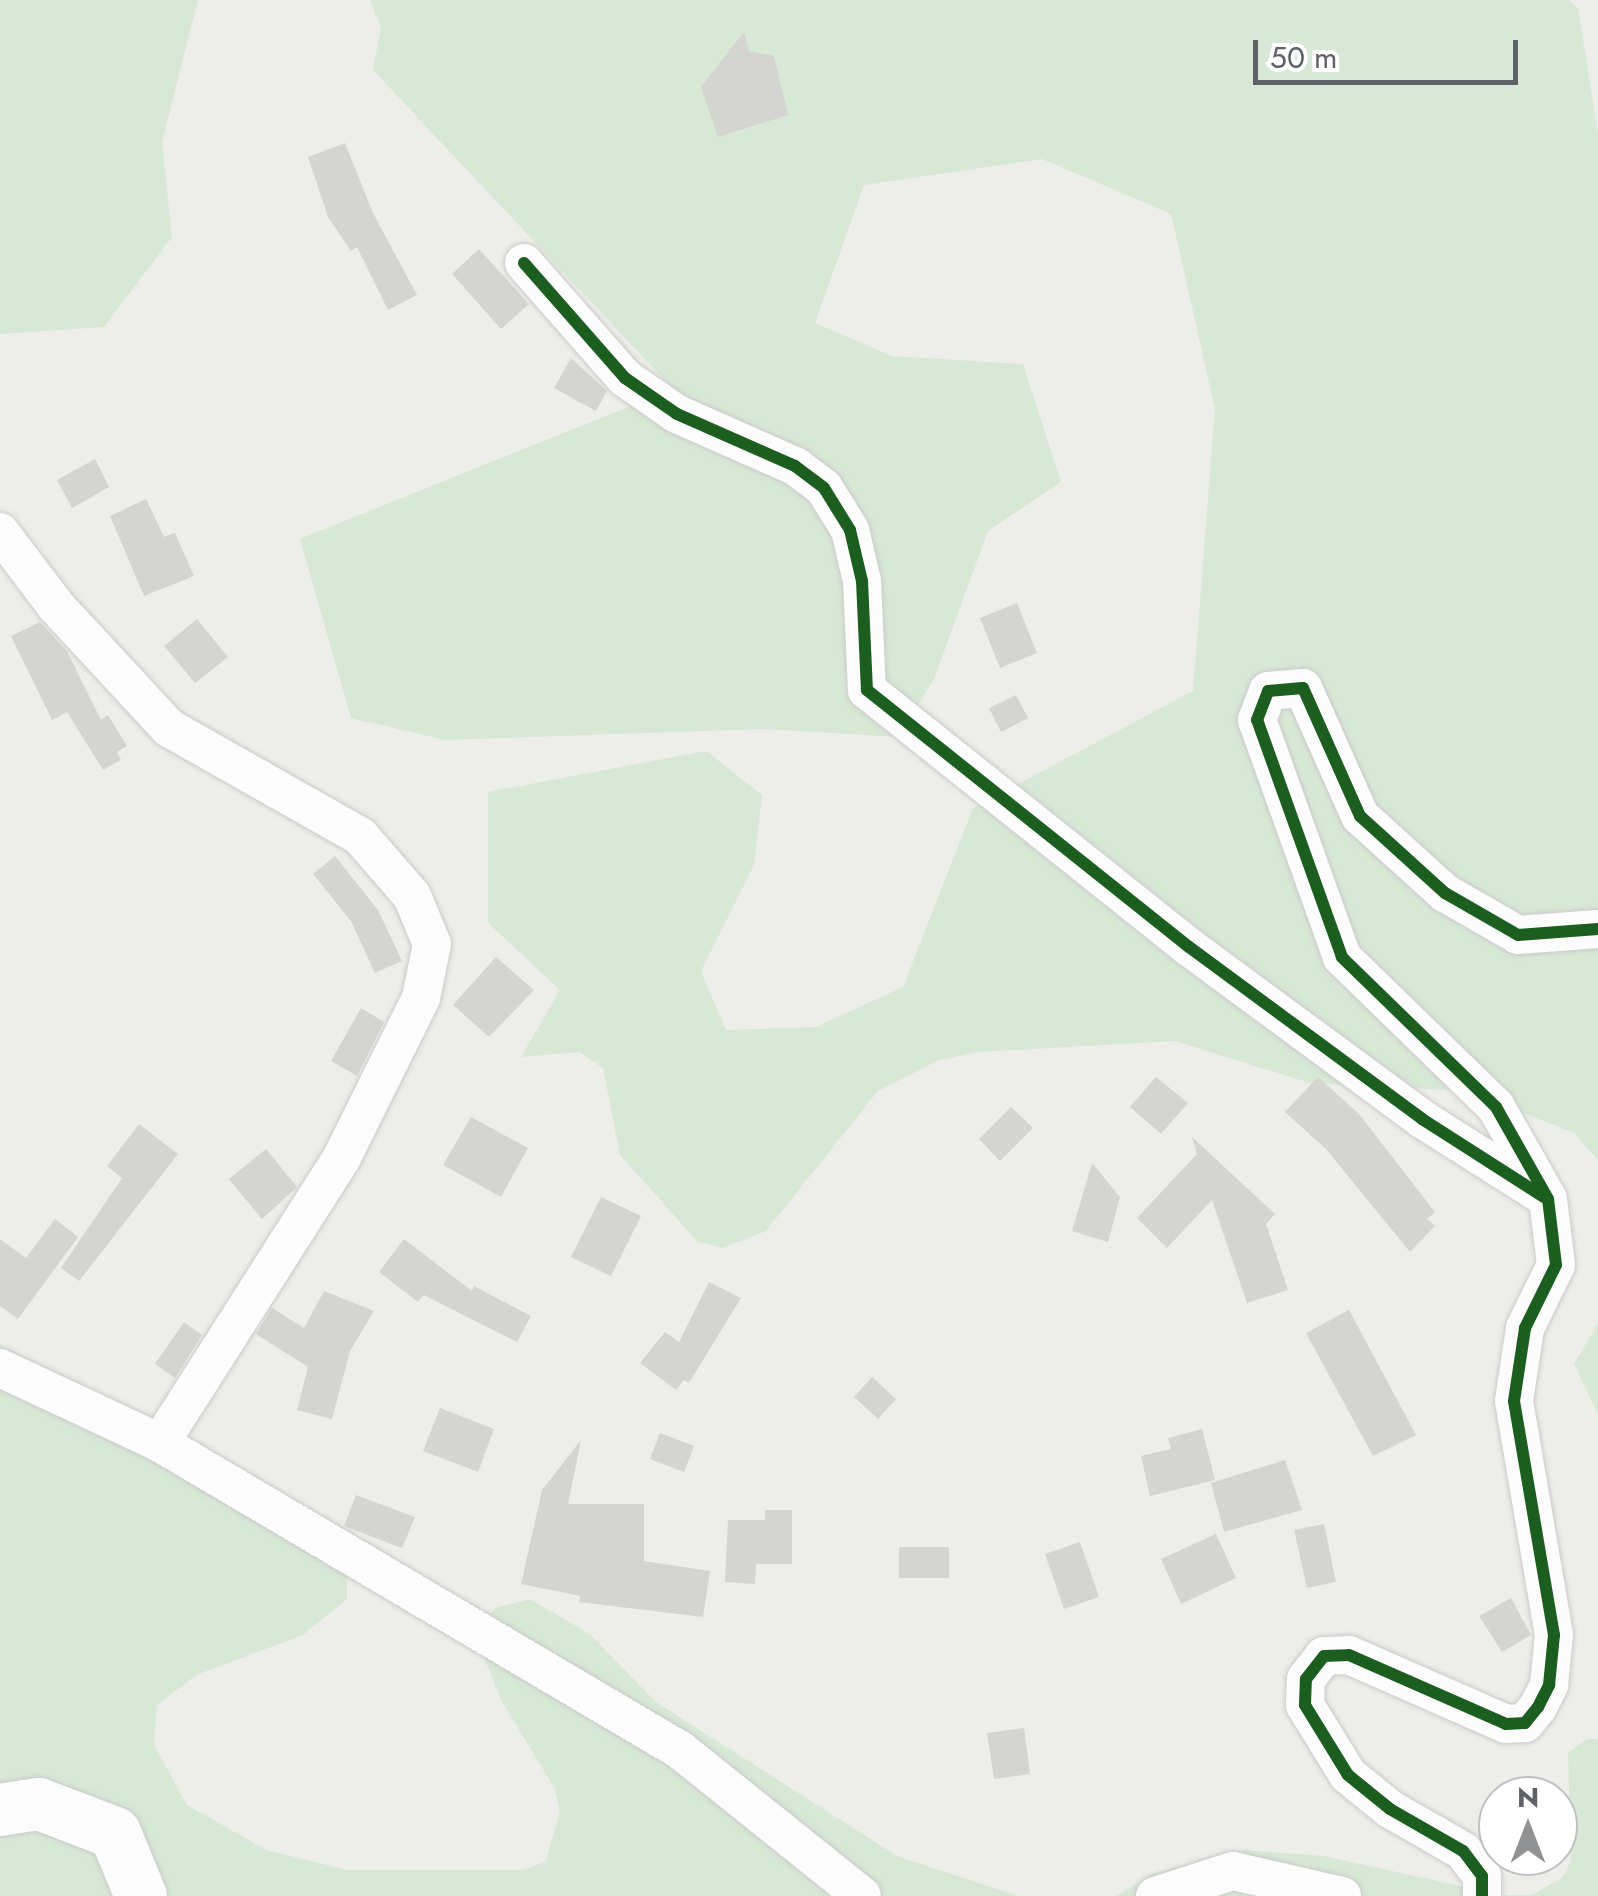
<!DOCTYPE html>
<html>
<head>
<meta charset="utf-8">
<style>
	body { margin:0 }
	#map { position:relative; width:1598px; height:1896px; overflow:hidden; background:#edede9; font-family:Jost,sans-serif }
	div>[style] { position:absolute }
	.green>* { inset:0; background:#d7e8d6 }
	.building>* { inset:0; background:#d4d4d2 }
	.roads { filter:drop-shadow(0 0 2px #cacbca) drop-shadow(0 0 2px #cacbca) }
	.street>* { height:38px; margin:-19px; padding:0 19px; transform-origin:19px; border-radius:19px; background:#fcfcfc }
	.secondary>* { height:52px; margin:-26px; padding:0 26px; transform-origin:26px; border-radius:26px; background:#fcfcfc }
	.cycleway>* { height:12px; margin:-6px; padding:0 6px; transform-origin:6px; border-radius:6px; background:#1b5e20 }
	span { translate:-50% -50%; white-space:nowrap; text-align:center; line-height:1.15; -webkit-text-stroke:10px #fff; paint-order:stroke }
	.north { position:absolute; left:1478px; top:1776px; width:100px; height:100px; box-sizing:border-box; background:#fff; border:2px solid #bfc0c2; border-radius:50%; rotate:0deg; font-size:28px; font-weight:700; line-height:40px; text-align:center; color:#5e6166 }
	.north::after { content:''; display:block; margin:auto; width:35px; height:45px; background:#909294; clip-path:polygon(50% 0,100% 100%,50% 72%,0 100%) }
	.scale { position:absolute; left:1253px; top:40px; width:265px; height:45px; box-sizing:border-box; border:5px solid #5e6166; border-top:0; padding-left:12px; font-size:30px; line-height:35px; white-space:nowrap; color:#5e6166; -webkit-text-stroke:8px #fff; paint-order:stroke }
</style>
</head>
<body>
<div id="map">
	<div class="green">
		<div style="clip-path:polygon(0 0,198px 0,162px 143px,172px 237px,104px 327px,0 334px)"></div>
		<div style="clip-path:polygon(370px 0,1569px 0,1578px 8px,1598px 134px,1598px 1160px,1574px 1133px,1467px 1091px,1310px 1083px,1175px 1041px,978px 1052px,939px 1060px,878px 1091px,766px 1231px,723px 1248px,698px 1242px,620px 1155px,603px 1068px,580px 1052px,521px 1057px,560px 990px,488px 923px,488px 792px,706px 751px,762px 795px,754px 865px,701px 971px,726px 1030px,816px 1027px,903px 987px,973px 808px,1193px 691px,1215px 409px,1171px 214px,1042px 159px,864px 185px,815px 323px,892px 356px,1023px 364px,1061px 482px,988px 531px,934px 679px,898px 737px,765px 729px,445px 740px,351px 718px,300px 539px,673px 389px,373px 70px,381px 28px)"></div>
		<div style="clip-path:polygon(1598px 1324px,1598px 1414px,1574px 1364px)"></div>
		<div style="clip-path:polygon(0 1344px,83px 1387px,347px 1554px,347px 1599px,303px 1635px,196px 1675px,157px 1705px,154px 1745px,187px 1805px,266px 1850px,347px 1870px,524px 1870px,546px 1861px,560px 1811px,555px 1789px,501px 1700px,482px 1652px,482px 1624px,496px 1608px,530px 1599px,591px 1635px,656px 1702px,897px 1856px,1018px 1896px,0 1896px)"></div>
		<div style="clip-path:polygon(1587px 1739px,1598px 1739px,1598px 1896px,1116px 1896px,1155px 1873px,1243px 1850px,1324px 1856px,1501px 1895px,1532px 1895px,1562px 1878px,1571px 1861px,1568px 1753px)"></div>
	</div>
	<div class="building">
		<div style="clip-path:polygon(744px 32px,749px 51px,774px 56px,788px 115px,718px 137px,701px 87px)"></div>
		<div style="clip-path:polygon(345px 143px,373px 213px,417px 295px,388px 310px,357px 247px,351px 251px,328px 217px,308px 157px)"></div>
		<div style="clip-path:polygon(479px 249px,529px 304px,501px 329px,452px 274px)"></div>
		<div style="clip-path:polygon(571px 358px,607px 391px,596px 411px,554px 388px)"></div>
		<div style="clip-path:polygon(95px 459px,109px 487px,72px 508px,57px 480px)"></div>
		<div style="clip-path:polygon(146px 499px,164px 537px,175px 533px,194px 576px,144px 596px,110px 516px)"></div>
		<div style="clip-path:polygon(1017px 603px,1037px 653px,1000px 668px,980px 618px)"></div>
		<div style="clip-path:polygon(197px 619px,228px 657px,195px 683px,164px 646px)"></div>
		<div style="clip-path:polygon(40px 622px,67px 651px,101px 720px,108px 715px,127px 746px,117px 752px,121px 760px,103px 770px,67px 712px,52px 720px,11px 636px)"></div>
		<div style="clip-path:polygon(1016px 695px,1028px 718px,1001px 732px,989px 708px)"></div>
		<div style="clip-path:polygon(335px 856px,378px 910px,402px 961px,375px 973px,351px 921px,313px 874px)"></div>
		<div style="clip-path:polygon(496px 957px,534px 990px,489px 1037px,453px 1005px)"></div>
		<div style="clip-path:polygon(361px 1008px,384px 1022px,357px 1076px,331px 1061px)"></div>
		<div style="clip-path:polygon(1156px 1077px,1188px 1103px,1161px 1134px,1130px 1107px)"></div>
		<div style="clip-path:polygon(1318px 1077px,1359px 1114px,1435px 1212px,1427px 1219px,1435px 1226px,1410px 1252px,1326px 1149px,1285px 1112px)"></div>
		<div style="clip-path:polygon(1011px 1107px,1033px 1128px,1000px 1161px,979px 1139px)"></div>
		<div style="clip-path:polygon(471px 1117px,528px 1148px,501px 1197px,443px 1165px)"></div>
		<div style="clip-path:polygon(139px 1124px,178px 1154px,79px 1281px,61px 1268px,122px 1178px,107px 1166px)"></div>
		<div style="clip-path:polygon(1192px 1137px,1275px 1214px,1266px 1224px,1288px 1290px,1247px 1303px,1212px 1200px,1167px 1248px,1137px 1218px,1197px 1154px)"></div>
		<div style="clip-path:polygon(266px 1149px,297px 1187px,262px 1219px,229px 1179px)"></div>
		<div style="clip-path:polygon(1092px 1163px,1120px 1197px,1108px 1242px,1072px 1231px)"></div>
		<div style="clip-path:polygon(601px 1197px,641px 1216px,611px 1276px,571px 1257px)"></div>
		<div style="clip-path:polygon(55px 1219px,78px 1237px,18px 1319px,0 1306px,0 1239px,26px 1258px)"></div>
		<div style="clip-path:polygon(404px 1239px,472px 1291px,474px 1286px,531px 1316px,517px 1342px,424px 1295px,418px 1302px,379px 1272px)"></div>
		<div style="clip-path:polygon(709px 1282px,741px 1298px,689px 1383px,684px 1380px,676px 1390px,640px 1363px,665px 1332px,679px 1342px)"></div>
		<div style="clip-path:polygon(324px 1291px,374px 1311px,350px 1351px,332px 1419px,297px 1410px,308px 1367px,256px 1334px,272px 1308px,304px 1328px)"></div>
		<div style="clip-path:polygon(1349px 1310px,1416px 1435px,1373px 1456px,1306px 1333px)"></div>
		<div style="clip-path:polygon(184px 1322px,202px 1335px,175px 1378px,155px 1364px)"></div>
		<div style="clip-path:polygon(872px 1377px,896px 1399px,878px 1419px,854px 1397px)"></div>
		<div style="clip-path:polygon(440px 1408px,494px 1429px,478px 1472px,423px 1451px)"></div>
		<div style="clip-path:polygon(1202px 1429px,1215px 1480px,1150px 1496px,1141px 1456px,1171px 1449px,1168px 1438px)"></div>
		<div style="clip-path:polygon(660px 1433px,694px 1446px,684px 1472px,650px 1459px)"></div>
		<div style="clip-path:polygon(581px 1440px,568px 1504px,644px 1504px,644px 1561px,710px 1571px,703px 1617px,579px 1602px,580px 1596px,521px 1584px,542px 1490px)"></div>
		<div style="clip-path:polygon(1285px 1460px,1302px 1510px,1224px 1532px,1211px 1483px)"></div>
		<div style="clip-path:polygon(356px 1495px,415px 1517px,402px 1548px,344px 1526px)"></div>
		<div style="clip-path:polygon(765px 1510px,792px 1510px,792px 1564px,756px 1564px,755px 1584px,725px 1582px,728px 1520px,765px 1520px)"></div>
		<div style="clip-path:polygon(1324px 1524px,1336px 1582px,1307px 1588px,1294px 1530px)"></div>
		<div style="clip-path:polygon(1216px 1534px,1236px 1578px,1181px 1604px,1161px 1559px)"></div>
		<div style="clip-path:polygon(1080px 1542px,1099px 1597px,1064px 1609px,1045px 1554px)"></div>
		<div style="clip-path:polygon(899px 1547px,949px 1547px,949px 1578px,899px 1578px)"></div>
		<div style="clip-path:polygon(1511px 1598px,1531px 1635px,1502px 1652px,1479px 1616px)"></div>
		<div style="clip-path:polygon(1024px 1728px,1030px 1774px,994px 1779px,987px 1733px)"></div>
	</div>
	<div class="roads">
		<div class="street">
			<div style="left:524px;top:263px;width:153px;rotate:48.7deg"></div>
			<div style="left:625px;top:378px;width:63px;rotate:34.7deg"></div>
			<div style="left:677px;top:414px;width:129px;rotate:23.8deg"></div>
			<div style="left:795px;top:466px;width:36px;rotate:37deg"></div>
			<div style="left:824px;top:488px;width:49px;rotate:58.2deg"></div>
			<div style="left:850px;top:530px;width:52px;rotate:76.8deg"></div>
			<div style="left:862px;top:581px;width:109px;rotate:87.4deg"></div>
			<div style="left:867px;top:690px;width:412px;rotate:38.6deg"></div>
			<div style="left:1189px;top:947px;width:290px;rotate:36.4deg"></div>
			<div style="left:1422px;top:1119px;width:142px;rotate:32.3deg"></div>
			<div style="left:0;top:532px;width:93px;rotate:52.9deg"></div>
			<div style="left:56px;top:606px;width:166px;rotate:47.2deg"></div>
			<div style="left:169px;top:728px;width:219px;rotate:29.5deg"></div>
			<div style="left:360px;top:836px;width:79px;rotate:49.1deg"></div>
			<div style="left:412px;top:896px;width:52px;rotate:67.4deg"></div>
			<div style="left:432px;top:944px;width:55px;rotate:101.5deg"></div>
			<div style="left:421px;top:998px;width:180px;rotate:116.4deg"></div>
			<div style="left:341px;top:1159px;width:337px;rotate:122.5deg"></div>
			<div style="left:0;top:1368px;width:177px;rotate:25.1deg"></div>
			<div style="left:160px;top:1443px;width:604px;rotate:30.56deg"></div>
			<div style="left:680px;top:1750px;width:233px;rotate:38.7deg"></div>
			<div style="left:1155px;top:1896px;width:82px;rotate:-17.8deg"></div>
			<div style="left:1233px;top:1871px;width:112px;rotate:12.9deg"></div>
			<div style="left:1482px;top:1896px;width:20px;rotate:-90deg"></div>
			<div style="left:1482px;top:1876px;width:31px;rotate:-127deg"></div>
			<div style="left:1463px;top:1851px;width:84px;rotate:-150.1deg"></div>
			<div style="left:1390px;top:1809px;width:54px;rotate:-141deg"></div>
			<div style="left:1348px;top:1775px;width:82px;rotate:-121.6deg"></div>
			<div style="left:1305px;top:1705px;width:26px;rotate:-88deg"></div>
			<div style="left:1306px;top:1679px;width:29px;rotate:-52deg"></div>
			<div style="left:1324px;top:1656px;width:25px;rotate:-2deg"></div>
			<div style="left:1349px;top:1655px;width:171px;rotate:23.7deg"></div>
			<div style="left:1506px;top:1724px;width:19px;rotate:-3deg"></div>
			<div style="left:1525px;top:1723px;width:21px;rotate:-51deg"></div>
			<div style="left:1538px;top:1707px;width:25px;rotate:-63deg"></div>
			<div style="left:1549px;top:1685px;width:50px;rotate:-84.3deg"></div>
			<div style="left:1554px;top:1635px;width:237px;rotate:-99.7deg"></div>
			<div style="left:1514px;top:1401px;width:74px;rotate:-81.4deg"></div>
			<div style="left:1525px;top:1328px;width:70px;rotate:-63.8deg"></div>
			<div style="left:1556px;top:1265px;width:66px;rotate:-96.9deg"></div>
			<div style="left:1548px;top:1199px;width:106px;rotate:-119.5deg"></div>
			<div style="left:1496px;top:1107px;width:215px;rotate:-135.8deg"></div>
			<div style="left:1342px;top:957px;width:252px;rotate:-109.7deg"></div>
			<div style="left:1257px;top:720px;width:31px;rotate:-69deg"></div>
			<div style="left:1268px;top:691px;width:35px;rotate:-5deg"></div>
			<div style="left:1303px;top:688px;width:140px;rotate:66deg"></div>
			<div style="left:1360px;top:816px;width:115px;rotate:42.2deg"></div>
			<div style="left:1445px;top:893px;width:84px;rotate:29.9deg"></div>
			<div style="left:1518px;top:935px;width:80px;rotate:-4.3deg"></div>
		</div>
		<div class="secondary">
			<div style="left:0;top:1810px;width:39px;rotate:-9deg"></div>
			<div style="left:39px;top:1804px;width:81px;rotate:20.9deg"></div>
			<div style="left:115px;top:1833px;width:68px;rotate:67.6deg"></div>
		</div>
	</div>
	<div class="cycleway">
		<div style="left:524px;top:263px;width:153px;rotate:48.7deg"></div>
		<div style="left:625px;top:378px;width:63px;rotate:34.7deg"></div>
		<div style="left:677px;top:414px;width:129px;rotate:23.8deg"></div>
		<div style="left:795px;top:466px;width:36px;rotate:37deg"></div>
		<div style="left:824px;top:488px;width:49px;rotate:58.2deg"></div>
		<div style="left:850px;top:530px;width:52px;rotate:76.8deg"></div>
		<div style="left:862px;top:581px;width:109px;rotate:87.4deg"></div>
		<div style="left:867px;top:690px;width:412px;rotate:38.6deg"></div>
		<div style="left:1189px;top:947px;width:290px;rotate:36.4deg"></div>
		<div style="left:1422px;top:1119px;width:145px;rotate:32.6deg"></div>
		<div style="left:1482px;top:1896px;width:20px;rotate:-90deg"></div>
		<div style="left:1482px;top:1876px;width:31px;rotate:-127deg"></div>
		<div style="left:1463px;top:1851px;width:84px;rotate:-150.1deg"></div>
		<div style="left:1390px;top:1809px;width:54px;rotate:-141deg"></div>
		<div style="left:1348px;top:1775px;width:82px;rotate:-121.6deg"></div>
		<div style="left:1305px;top:1705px;width:26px;rotate:-88deg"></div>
		<div style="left:1306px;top:1679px;width:29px;rotate:-52deg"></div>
		<div style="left:1324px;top:1656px;width:25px;rotate:-2deg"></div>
		<div style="left:1349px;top:1655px;width:171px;rotate:23.7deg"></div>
		<div style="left:1506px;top:1724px;width:19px;rotate:-3deg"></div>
		<div style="left:1525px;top:1723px;width:21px;rotate:-51deg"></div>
		<div style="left:1538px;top:1707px;width:25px;rotate:-63deg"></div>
		<div style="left:1549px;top:1685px;width:50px;rotate:-84.3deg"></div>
		<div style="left:1554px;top:1635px;width:237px;rotate:-99.7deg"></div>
		<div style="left:1514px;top:1401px;width:74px;rotate:-81.4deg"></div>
		<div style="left:1525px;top:1328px;width:70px;rotate:-63.8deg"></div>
		<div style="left:1556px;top:1265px;width:66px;rotate:-96.9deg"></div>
		<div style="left:1548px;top:1199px;width:106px;rotate:-119.5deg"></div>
		<div style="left:1496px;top:1107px;width:215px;rotate:-135.8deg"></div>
		<div style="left:1342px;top:957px;width:252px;rotate:-109.7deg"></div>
		<div style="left:1257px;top:720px;width:31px;rotate:-69deg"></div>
		<div style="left:1268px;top:691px;width:35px;rotate:-5deg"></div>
		<div style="left:1303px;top:688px;width:140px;rotate:66deg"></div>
		<div style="left:1360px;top:816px;width:115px;rotate:42.2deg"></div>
		<div style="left:1445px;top:893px;width:84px;rotate:29.9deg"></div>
		<div style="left:1518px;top:935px;width:80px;rotate:-4.3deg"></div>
	</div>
	<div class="north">N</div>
	<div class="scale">50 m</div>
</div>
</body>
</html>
